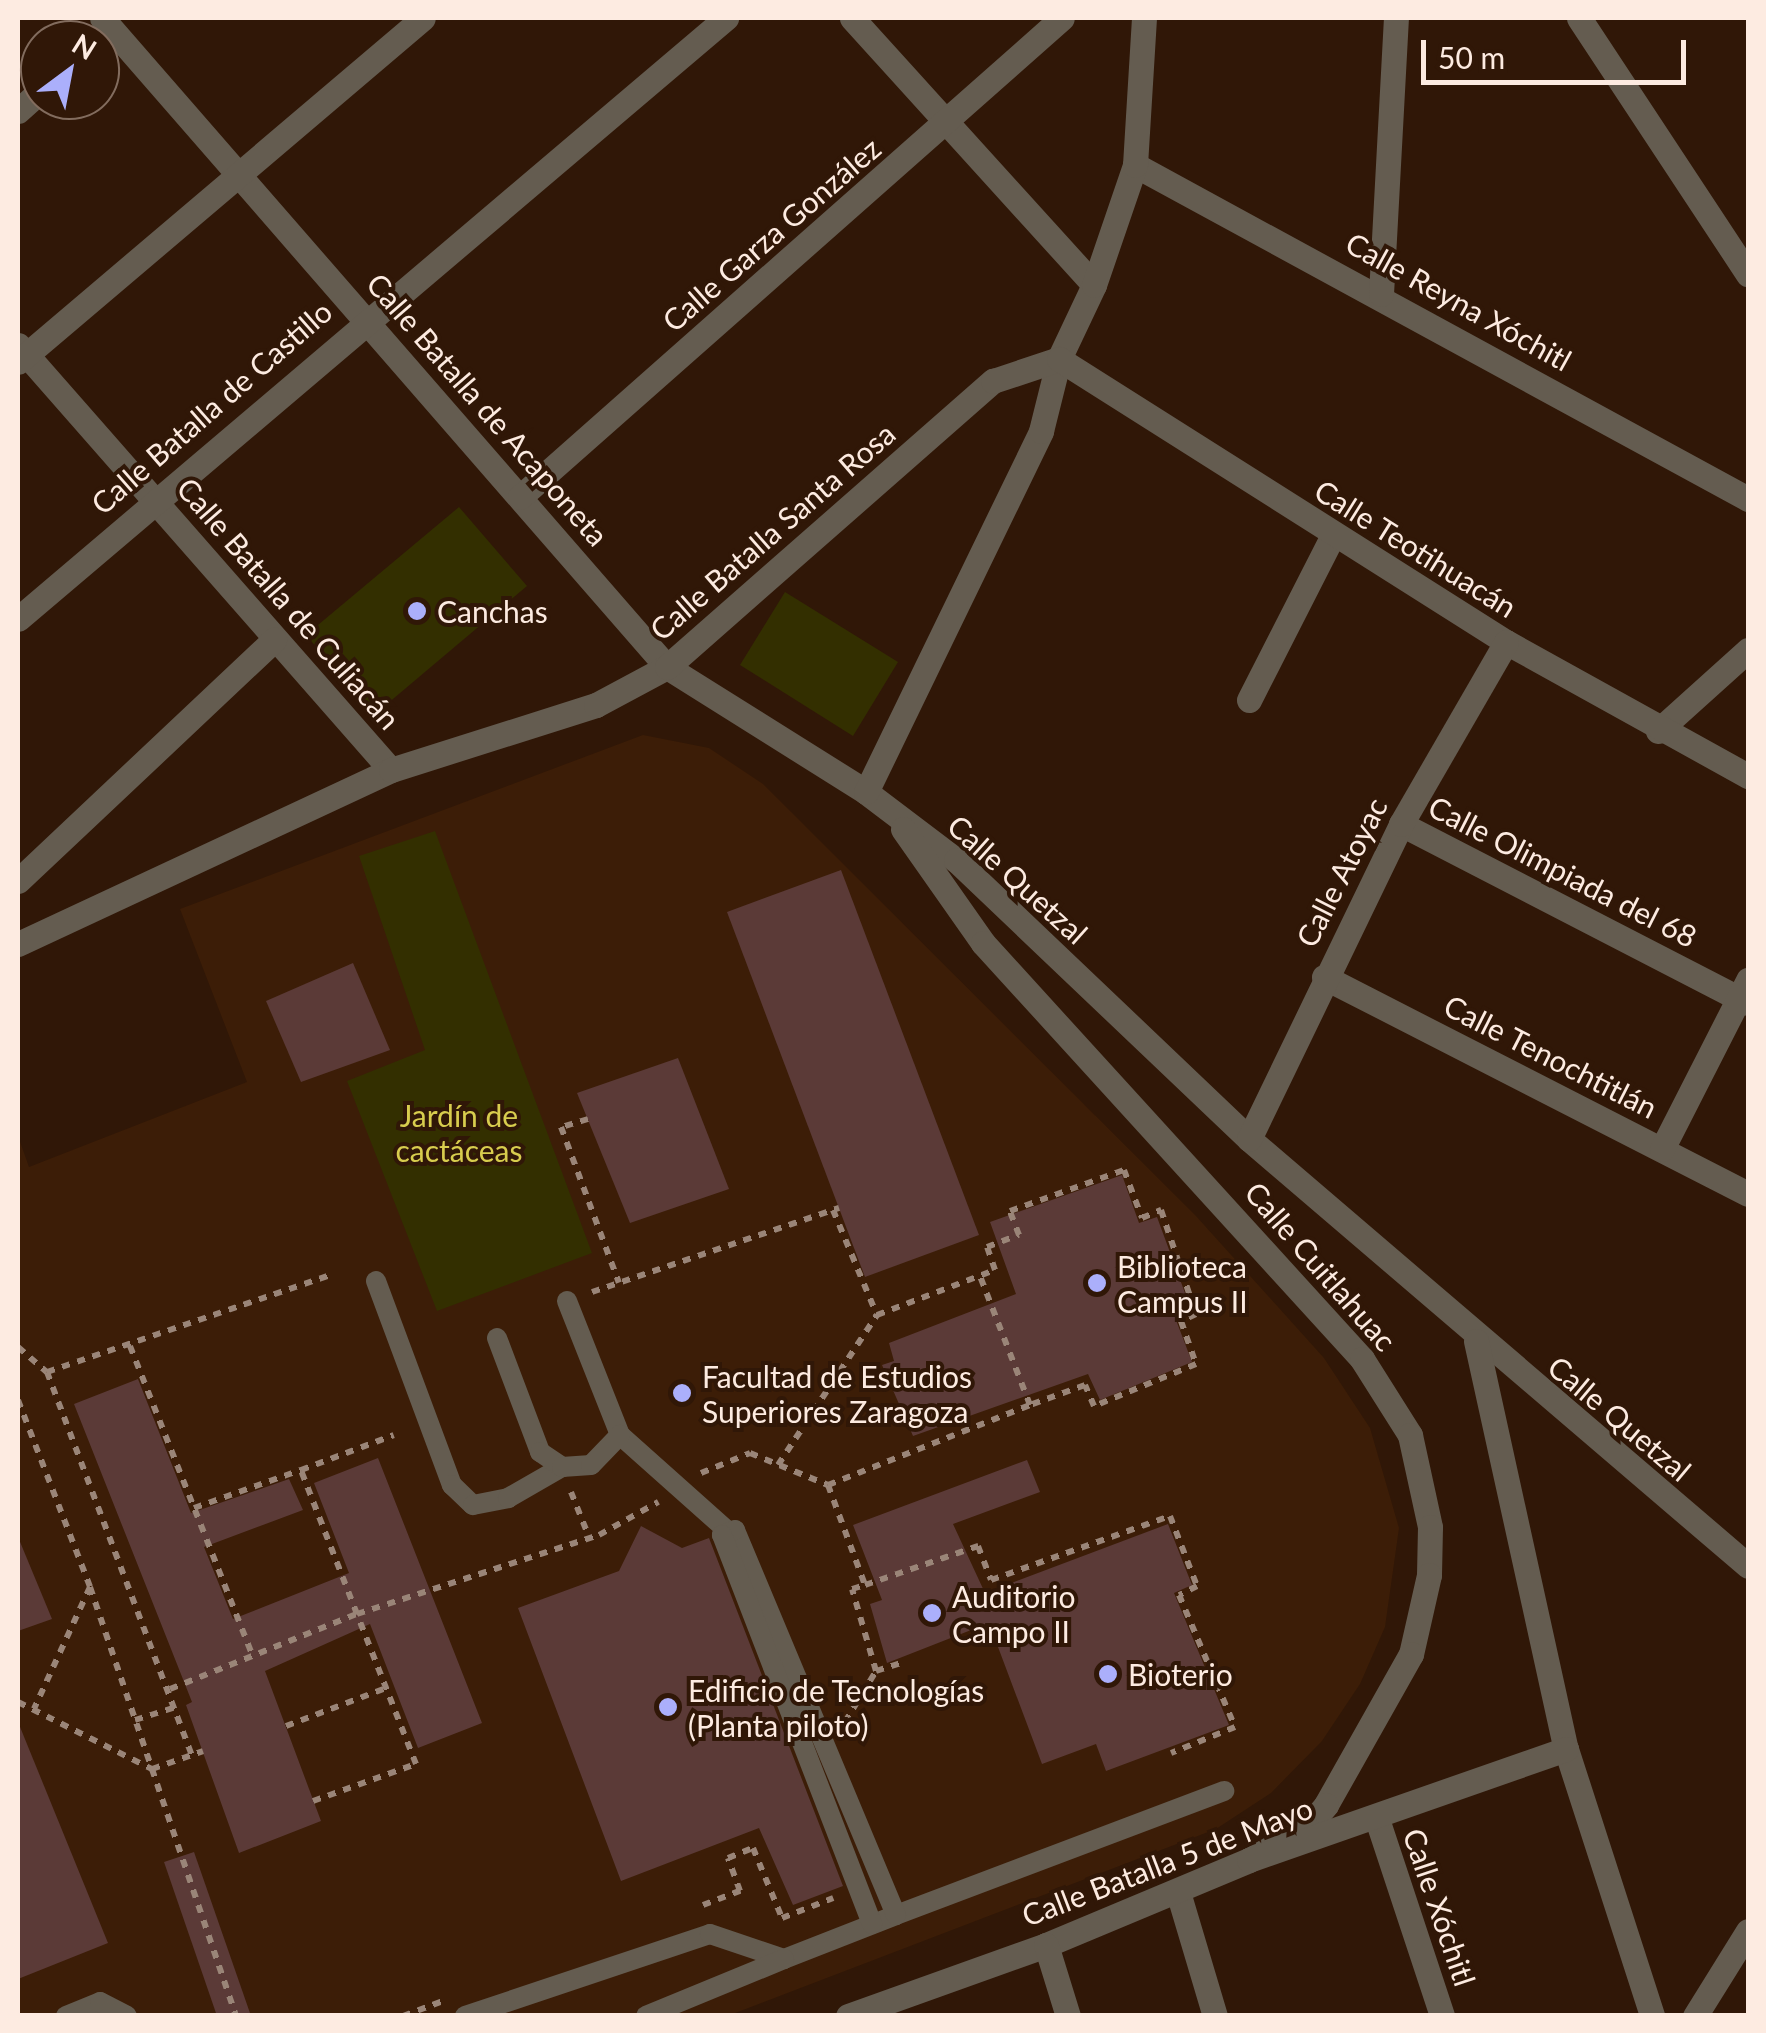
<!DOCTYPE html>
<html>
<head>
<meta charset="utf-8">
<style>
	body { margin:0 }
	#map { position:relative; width:1766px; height:2033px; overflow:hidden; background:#301707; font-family:Lato,sans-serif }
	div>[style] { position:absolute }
	.built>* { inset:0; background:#3c1d07 }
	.green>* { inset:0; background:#332f00 }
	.building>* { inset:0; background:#5b3a37 }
	.path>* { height:6px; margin-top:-3px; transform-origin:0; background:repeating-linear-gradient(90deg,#9a8578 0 8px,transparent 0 16px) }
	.service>* { height:20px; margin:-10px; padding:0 10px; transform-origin:10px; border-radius:10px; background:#645c50 }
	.minor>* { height:25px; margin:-12.5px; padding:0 12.5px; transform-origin:12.5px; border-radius:12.5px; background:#645c50 }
	.tertiary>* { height:25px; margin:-12.5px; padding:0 12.5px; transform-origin:12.5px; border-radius:12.5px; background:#645c50 }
	.dots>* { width:28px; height:28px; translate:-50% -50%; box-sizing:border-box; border:5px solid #301707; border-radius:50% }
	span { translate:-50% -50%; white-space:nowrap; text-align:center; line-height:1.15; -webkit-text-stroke:8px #301707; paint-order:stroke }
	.street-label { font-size:30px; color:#fdebe1 }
	.poi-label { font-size:30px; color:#fdebe1 }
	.left { translate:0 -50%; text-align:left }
	.park-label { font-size:30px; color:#d8cd4e }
	.frame { position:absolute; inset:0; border:20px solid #fdebe1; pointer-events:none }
	.north { position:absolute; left:20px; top:20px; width:100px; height:100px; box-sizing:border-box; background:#301707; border:2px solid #826c5e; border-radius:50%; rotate:32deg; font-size:28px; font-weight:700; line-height:40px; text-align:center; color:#fdebe1 }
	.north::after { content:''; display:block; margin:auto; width:35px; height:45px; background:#abaffb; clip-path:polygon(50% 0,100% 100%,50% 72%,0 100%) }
	.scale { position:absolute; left:1421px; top:40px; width:265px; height:45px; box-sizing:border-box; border:5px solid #fdebe1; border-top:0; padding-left:12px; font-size:30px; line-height:35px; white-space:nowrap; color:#fdebe1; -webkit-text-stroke:8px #301707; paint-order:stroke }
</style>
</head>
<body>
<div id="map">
	<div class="built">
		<div style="clip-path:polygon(643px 735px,709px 748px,763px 784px,1196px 1216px,1324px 1358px,1370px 1428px,1399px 1528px,1385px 1627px,1360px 1684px,1322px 1741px,1271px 1793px,1216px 1829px,730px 2015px,18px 2015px,18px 1136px,29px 1167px,247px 1082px,180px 909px)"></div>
	</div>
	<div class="green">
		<div style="clip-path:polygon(459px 507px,527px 586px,374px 715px,306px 635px)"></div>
		<div style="clip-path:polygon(785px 592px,898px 662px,853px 736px,740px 665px)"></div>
		<div style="clip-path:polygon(435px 831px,592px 1253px,437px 1311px,347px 1081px,425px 1050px,359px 856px)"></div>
	</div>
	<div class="building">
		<div style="clip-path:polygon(841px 870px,979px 1235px,865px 1277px,727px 912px)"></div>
		<div style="clip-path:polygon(353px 963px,390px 1050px,301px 1082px,266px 1001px)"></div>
		<div style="clip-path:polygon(678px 1058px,729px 1189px,630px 1223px,577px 1093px)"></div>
		<div style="clip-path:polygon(1122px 1175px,1139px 1223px,1157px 1217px,1192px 1312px,1176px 1320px,1192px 1362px,1100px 1400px,1088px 1374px,913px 1436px,882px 1365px,894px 1361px,889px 1343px,1016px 1294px,990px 1222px)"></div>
		<div style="clip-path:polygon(138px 1379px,191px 1513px,289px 1479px,303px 1510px,204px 1547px,233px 1619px,349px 1573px,314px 1483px,378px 1458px,482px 1723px,418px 1748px,370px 1624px,265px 1671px,321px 1821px,239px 1853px,186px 1705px,192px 1702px,74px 1404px)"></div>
		<div style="clip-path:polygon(1027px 1460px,1040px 1492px,953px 1524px,985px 1593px,1168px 1524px,1192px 1585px,1174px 1593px,1229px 1725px,1106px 1771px,1096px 1744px,1042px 1764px,989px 1623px,887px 1663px,870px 1604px,882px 1600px,853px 1525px)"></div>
		<div style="clip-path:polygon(641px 1526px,682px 1548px,709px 1538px,843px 1886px,793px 1905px,759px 1828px,621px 1881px,518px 1608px,619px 1571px)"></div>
		<div style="clip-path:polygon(18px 1537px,52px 1619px,18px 1631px)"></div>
		<div style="clip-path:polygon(18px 1722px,108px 1943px,18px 1979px)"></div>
		<div style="clip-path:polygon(194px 1852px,251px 2016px,217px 2016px,164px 1862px)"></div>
	</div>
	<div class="path">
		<div style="left:588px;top:1119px;width:28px;rotate:163deg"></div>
		<div style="left:561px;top:1127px;width:166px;rotate:69.6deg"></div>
		<div style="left:833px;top:1210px;width:114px;rotate:67.3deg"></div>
		<div style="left:877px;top:1315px;width:126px;rotate:-20.9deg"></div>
		<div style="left:995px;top:1270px;width:24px;rotate:-109deg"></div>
		<div style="left:987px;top:1247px;width:34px;rotate:-21deg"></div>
		<div style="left:1019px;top:1235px;width:26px;rotate:-111deg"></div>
		<div style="left:1010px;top:1211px;width:121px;rotate:-19.8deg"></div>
		<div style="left:1124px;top:1170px;width:51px;rotate:69.4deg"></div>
		<div style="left:1142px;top:1218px;width:21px;rotate:-23deg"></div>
		<div style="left:1161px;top:1210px;width:110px;rotate:71.4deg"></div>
		<div style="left:1196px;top:1314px;width:17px;rotate:155deg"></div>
		<div style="left:1181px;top:1321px;width:46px;rotate:70.8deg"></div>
		<div style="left:1196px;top:1364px;width:110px;rotate:157.6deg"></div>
		<div style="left:1094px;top:1406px;width:23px;rotate:-113deg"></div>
		<div style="left:1085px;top:1385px;width:59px;rotate:160deg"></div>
		<div style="left:1030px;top:1405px;width:138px;rotate:-111.2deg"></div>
		<div style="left:592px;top:1292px;width:261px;rotate:-18.8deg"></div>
		<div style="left:130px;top:1346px;width:334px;rotate:68.4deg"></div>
		<div style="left:18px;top:1347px;width:38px;rotate:41deg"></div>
		<div style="left:47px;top:1372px;width:303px;rotate:-18.9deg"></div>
		<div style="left:47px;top:1372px;width:410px;rotate:69.3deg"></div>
		<div style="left:18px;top:1400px;width:200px;rotate:68.9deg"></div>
		<div style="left:90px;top:1587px;width:134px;rotate:114.7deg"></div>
		<div style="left:778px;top:1465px;width:180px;rotate:-56.6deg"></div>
		<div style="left:701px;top:1473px;width:53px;rotate:-22.2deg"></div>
		<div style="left:750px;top:1453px;width:84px;rotate:22.3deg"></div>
		<div style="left:828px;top:1485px;width:217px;rotate:-21.6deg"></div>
		<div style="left:828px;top:1485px;width:107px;rotate:69.7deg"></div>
		<div style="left:865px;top:1585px;width:120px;rotate:-19deg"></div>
		<div style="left:978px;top:1546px;width:36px;rotate:69deg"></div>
		<div style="left:991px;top:1580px;width:190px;rotate:-19.7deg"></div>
		<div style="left:1170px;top:1516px;width:75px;rotate:68.9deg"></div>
		<div style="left:1197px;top:1586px;width:20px;rotate:153deg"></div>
		<div style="left:1179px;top:1595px;width:143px;rotate:67deg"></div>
		<div style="left:1235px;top:1727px;width:69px;rotate:157.9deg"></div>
		<div style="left:571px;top:1492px;width:48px;rotate:68.2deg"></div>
		<div style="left:194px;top:1508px;width:114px;rotate:-19.6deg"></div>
		<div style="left:90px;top:1587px;width:453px;rotate:71.2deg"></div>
		<div style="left:876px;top:1671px;width:29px;rotate:-18deg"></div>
		<div style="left:170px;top:1689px;width:201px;rotate:-21.9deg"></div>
		<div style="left:357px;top:1614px;width:155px;rotate:-111.3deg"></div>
		<div style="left:301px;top:1470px;width:99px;rotate:-20.6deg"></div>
		<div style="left:18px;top:1702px;width:150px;rotate:26.6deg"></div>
		<div style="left:152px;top:1769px;width:54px;rotate:-19.4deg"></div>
		<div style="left:135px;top:1720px;width:43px;rotate:-17.6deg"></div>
		<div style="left:845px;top:1722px;width:60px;rotate:-58.7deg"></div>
		<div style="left:876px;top:1671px;width:85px;rotate:-106.3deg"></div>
		<div style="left:852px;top:1589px;width:14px;rotate:-17deg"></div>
		<div style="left:286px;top:1726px;width:107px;rotate:-20.8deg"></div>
		<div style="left:313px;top:1801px;width:109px;rotate:-19.8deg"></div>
		<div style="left:416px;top:1764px;width:161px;rotate:-111.5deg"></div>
		<div style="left:357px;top:1614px;width:255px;rotate:-18.1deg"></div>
		<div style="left:599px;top:1535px;width:68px;rotate:-29.2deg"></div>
		<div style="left:703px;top:1905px;width:40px;rotate:-21deg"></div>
		<div style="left:740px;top:1891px;width:35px;rotate:-110deg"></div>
		<div style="left:728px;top:1858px;width:27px;rotate:-22deg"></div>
		<div style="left:753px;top:1848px;width:76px;rotate:67.5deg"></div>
		<div style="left:782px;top:1918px;width:55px;rotate:-21.4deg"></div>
		<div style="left:403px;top:2016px;width:43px;rotate:-20.6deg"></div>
	</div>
	<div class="service">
		<div style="left:376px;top:1281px;width:218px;rotate:69.6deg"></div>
		<div style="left:452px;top:1485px;width:29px;rotate:44deg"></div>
		<div style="left:473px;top:1505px;width:36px;rotate:-11deg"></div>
		<div style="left:508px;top:1498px;width:62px;rotate:-29.9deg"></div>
		<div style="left:567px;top:1301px;width:144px;rotate:68.4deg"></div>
		<div style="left:620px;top:1435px;width:146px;rotate:41.7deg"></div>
		<div style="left:497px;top:1338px;width:122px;rotate:69.3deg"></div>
		<div style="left:540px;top:1452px;width:27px;rotate:34deg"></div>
		<div style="left:562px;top:1467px;width:29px;rotate:-4deg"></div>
		<div style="left:591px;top:1465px;width:42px;rotate:-46deg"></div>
		<div style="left:896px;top:1915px;width:351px;rotate:-20.7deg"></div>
		<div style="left:784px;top:1959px;width:120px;rotate:-21.4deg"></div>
		<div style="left:896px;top:1915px;width:417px;rotate:-112.7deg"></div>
		<div style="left:735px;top:1530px;width:14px;rotate:159deg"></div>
		<div style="left:722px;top:1535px;width:417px;rotate:68.9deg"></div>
		<div style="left:66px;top:2016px;width:37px;rotate:-22deg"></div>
		<div style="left:100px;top:2002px;width:30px;rotate:27deg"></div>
		<div style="left:465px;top:2016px;width:258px;rotate:-18.5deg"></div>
		<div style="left:710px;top:1934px;width:78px;rotate:18.7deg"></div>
		<div style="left:784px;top:1959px;width:149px;rotate:157.6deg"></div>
	</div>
	<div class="minor">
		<div style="left:102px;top:18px;width:860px;rotate:48.96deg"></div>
		<div style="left:667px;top:667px;width:235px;rotate:32.1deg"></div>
		<div style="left:866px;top:792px;width:113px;rotate:37.1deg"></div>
		<div style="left:956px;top:860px;width:405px;rotate:43.6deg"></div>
		<div style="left:1249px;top:1139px;width:657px;rotate:40.55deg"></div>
		<div style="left:852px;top:18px;width:360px;rotate:47.8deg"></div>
		<div style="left:1579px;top:18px;width:307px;rotate:56.6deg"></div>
		<div style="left:18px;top:111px;width:30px;rotate:-42deg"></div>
		<div style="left:1135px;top:165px;width:698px;rotate:28.58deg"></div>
		<div style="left:1381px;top:294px;width:276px;rotate:-86.9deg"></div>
		<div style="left:18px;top:345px;width:565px;rotate:48.73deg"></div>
		<div style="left:18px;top:362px;width:531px;rotate:-40.34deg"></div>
		<div style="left:520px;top:497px;width:723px;rotate:-41.47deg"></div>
		<div style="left:18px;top:619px;width:929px;rotate:-40.33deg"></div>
		<div style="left:1249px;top:700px;width:185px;rotate:-63deg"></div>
		<div style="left:1658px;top:731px;width:121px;rotate:-42deg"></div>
		<div style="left:866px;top:792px;width:401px;rotate:-64.1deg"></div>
		<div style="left:1041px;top:431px;width:74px;rotate:-76deg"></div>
		<div style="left:1059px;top:359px;width:82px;rotate:-64.7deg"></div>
		<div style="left:1094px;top:285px;width:127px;rotate:-71.1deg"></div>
		<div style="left:1135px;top:165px;width:147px;rotate:-86.5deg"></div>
		<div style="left:1401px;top:824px;width:390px;rotate:27.3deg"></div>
		<div style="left:903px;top:829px;width:139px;rotate:54.9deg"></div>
		<div style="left:983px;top:943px;width:563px;rotate:47.66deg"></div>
		<div style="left:1362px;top:1359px;width:90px;rotate:57.7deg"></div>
		<div style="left:1410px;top:1435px;width:94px;rotate:77.7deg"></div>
		<div style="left:1430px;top:1527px;width:48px;rotate:91.2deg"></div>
		<div style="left:1429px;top:1575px;width:81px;rotate:102.8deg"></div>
		<div style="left:1411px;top:1654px;width:173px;rotate:119.4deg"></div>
		<div style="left:1326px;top:1805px;width:30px;rotate:130deg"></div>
		<div style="left:1307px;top:1828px;width:66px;rotate:151.1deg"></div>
		<div style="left:18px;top:881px;width:352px;rotate:-43.3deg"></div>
		<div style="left:18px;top:944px;width:412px;rotate:-25deg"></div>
		<div style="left:391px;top:770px;width:215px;rotate:-17.6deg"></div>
		<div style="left:596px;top:705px;width:81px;rotate:-28.2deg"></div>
		<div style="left:667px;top:667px;width:434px;rotate:-41.3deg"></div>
		<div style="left:993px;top:381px;width:70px;rotate:-18.4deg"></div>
		<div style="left:1059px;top:359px;width:529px;rotate:32.34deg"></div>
		<div style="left:1506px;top:642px;width:277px;rotate:29deg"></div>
		<div style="left:1324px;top:977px;width:476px;rotate:27.1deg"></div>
		<div style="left:1249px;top:1139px;width:350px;rotate:-64.2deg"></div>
		<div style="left:1401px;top:824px;width:210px;rotate:-60deg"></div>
		<div style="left:1662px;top:1149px;width:190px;rotate:-63deg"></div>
		<div style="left:1476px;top:1341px;width:418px;rotate:77.6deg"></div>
		<div style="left:1566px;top:1749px;width:281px;rotate:72.1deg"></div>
		<div style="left:1377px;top:1819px;width:207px;rotate:71.7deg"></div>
		<div style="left:1178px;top:1892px;width:129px;rotate:73.4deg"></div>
		<div style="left:1046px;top:1945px;width:220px;rotate:-22.7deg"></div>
		<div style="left:1249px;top:1860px;width:336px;rotate:-19.3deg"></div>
		<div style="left:1695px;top:2016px;width:100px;rotate:-58.1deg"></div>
	</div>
	<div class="tertiary">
		<div style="left:848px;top:2016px;width:210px;rotate:-19.7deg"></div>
		<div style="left:1046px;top:1945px;width:74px;rotate:72.8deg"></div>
	</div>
	<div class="dots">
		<div style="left:417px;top:611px;background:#abaffb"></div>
		<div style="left:1097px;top:1283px;background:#abaffb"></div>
		<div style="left:682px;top:1393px;background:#abaffb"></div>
		<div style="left:932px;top:1613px;background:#abaffb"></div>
		<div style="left:1108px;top:1674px;background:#abaffb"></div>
		<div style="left:668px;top:1707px;background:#abaffb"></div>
	</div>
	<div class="street-label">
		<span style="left:771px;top:234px;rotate:-41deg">Calle Garza González</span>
		<span style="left:1459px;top:301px;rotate:29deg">Calle Reyna Xóchitl</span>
		<span style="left:211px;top:407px;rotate:-41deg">Calle Batalla de Castillo</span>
		<span style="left:488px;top:409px;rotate:49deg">Calle Batalla de Acaponeta</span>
		<span style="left:772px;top:531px;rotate:-41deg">Calle Batalla Santa Rosa</span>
		<span style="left:1416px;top:548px;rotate:32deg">Calle Teotihuacán</span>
		<span style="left:289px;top:603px;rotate:49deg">Calle Batalla de Culiacán</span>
		<span style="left:1563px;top:871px;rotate:27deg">Calle Olimpiada del 68</span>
		<span style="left:1341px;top:872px;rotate:-63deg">Calle Atoyac</span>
		<span style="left:1018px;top:879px;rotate:42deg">Calle Quetzal</span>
		<span style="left:1551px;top:1056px;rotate:27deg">Calle Tenochtitlán</span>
		<span style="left:1321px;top:1266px;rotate:49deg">Calle Cuitlahuac</span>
		<span style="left:1620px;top:1418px;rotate:40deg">Calle Quetzal</span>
		<span style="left:1167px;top:1861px;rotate:-21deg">Calle Batalla 5 de Mayo</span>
		<span style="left:1440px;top:1907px;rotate:71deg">Calle Xóchitl</span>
	</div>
	<div class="poi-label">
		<span class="left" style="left:437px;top:611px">Canchas</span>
		<span class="left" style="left:1117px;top:1283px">Biblioteca<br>Campus II</span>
		<span class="left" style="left:702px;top:1393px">Facultad de Estudios<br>Superiores Zaragoza</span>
		<span class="left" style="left:952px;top:1613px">Auditorio<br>Campo II</span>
		<span class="left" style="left:1128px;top:1674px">Bioterio</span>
		<span class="left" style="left:688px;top:1707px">Edificio de Tecnologías<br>(Planta piloto)</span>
	</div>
	<div class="park-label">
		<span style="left:459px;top:1132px">Jardín de<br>cactáceas</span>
	</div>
	<div class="frame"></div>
	<div class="north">N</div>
	<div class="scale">50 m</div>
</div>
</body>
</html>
